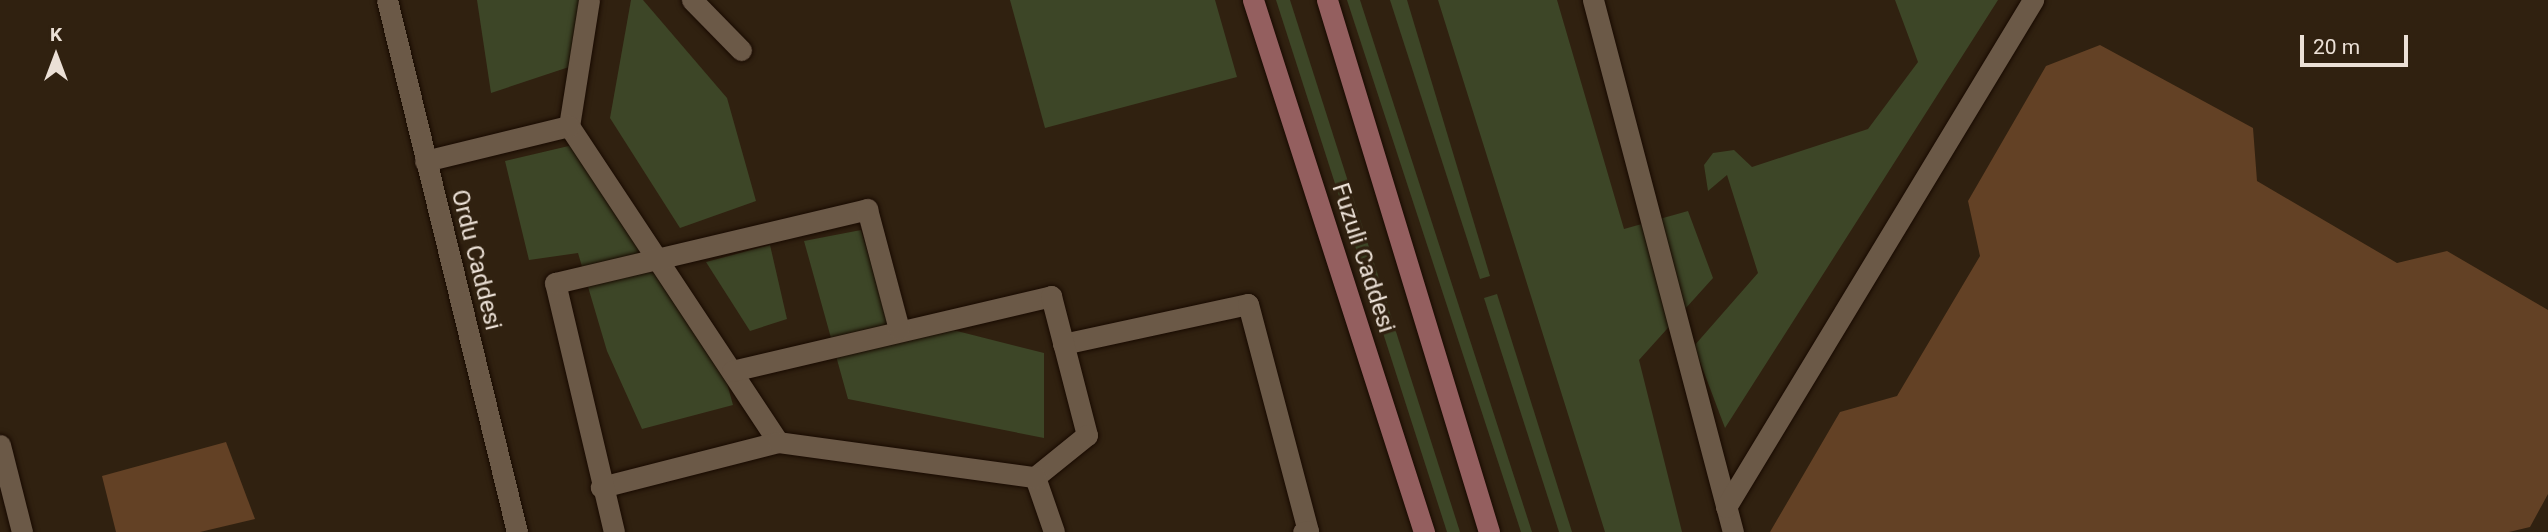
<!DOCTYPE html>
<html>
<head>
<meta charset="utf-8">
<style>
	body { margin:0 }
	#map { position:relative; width:2548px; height:532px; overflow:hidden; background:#302110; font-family:Roboto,sans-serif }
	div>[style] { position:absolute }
	.green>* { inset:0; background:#3d4627 }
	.building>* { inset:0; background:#634125 }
	.roads { filter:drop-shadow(0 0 2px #180a00) drop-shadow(0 0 2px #180a00) }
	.service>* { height:21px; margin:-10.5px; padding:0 10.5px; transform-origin:10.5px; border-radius:10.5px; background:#6b5947 }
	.minor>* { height:21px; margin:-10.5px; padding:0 10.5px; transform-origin:10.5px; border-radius:10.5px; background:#6b5947 }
	.tertiary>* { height:21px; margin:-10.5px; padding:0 10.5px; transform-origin:10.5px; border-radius:10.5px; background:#6b5947 }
	.secondary>* { height:21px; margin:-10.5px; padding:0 10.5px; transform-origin:10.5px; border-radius:10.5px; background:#945f5f }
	span { translate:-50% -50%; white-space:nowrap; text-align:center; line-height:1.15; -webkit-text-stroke:7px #302110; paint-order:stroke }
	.street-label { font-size:24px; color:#ebe0d6 }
	.north { position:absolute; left:21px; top:21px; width:70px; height:70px; -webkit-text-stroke:5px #302110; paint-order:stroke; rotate:0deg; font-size:19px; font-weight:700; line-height:28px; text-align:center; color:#ebe0d6 }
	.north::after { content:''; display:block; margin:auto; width:24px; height:32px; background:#ebe0d6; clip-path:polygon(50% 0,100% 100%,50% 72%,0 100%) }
	.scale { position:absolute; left:2300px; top:35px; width:108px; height:32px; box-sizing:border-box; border:4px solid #ebe0d6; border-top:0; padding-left:9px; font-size:21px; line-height:24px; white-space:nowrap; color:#ebe0d6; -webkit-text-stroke:5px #302110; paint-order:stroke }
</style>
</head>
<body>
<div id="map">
	<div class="green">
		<div style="clip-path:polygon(477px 0,579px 0,569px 67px,491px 93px)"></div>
		<div style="clip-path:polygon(631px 0,643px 0,727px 98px,756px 201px,680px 228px,610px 118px)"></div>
		<div style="clip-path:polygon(1010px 0,1215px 0,1237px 77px,1045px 128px)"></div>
		<div style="clip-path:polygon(1276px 0,1290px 0,1460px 532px,1447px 532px)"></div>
		<div style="clip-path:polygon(1347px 0,1360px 0,1532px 532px,1521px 532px)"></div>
		<div style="clip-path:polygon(1390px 0,1407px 0,1490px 276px,1480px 279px)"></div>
		<div style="clip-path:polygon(1438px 0,1557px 0,1624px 229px,1688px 211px,1713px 278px,1639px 360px,1682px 532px,1605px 532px)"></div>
		<div style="clip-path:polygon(1895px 0,1998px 0,1725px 428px,1694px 346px,1758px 273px,1727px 175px,1708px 191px,1704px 165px,1713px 153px,1734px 150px,1752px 167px,1868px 129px,1918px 62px)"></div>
		<div style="clip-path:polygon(573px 145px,721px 361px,733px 405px,642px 429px,607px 351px,578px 253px,529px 260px,505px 161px)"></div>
		<div style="clip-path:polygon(861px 230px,886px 313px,1044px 353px,1044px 438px,848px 399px,804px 241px)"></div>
		<div style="clip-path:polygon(770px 245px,787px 319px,750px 331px,706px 262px)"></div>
		<div style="clip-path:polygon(1497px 294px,1572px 532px,1559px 532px,1484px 298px)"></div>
	</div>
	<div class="building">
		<div style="clip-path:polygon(2100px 45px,2253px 128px,2257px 181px,2397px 263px,2447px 251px,2548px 310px,2548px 494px,2530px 527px,2509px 532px,1770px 532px,1840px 412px,1897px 396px,1980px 256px,1968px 201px,2046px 66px)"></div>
		<div style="clip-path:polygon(226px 442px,255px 519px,200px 532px,116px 532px,102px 476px)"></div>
	</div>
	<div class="roads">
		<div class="service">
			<div style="left:589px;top:0;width:128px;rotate:99deg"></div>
			<div style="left:569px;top:126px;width:379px;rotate:56.5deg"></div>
			<div style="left:778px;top:442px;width:183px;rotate:165.7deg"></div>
			<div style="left:692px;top:0;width:70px;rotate:45.6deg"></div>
			<div style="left:425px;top:161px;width:148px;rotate:-13.7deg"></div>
			<div style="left:1063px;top:344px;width:189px;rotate:-12.2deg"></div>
			<div style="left:1248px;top:304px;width:235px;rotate:75.2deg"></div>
			<div style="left:1308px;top:531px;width:5px;rotate:169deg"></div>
			<div style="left:732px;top:371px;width:328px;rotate:-13.2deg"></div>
			<div style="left:1051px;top:296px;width:144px;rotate:75.5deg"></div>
			<div style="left:1087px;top:435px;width:67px;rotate:141.1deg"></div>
			<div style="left:1035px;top:477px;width:58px;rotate:70.9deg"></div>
			<div style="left:778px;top:442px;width:259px;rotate:7.8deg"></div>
			<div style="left:614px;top:532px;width:256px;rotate:-103.3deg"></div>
			<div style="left:555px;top:283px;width:321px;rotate:-13.3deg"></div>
			<div style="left:867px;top:209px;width:124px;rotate:75.1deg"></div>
		</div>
		<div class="minor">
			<div style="left:1593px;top:0;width:550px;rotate:75.26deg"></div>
			<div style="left:0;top:445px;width:90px;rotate:75.8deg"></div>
			<div style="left:1726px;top:507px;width:593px;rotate:-58.8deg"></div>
		</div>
		<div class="tertiary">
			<div style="left:387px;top:0;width:548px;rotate:76.27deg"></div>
		</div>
		<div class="secondary">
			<div style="left:1253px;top:0;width:559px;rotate:72.18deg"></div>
			<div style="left:1327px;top:0;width:556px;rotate:73.06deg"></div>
		</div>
	</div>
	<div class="street-label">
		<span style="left:1363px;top:258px;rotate:72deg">Fuzuli Caddesi</span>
		<span style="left:476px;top:260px;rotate:76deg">Ordu Caddesi</span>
	</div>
	<div class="north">K</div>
	<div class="scale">20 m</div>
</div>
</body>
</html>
